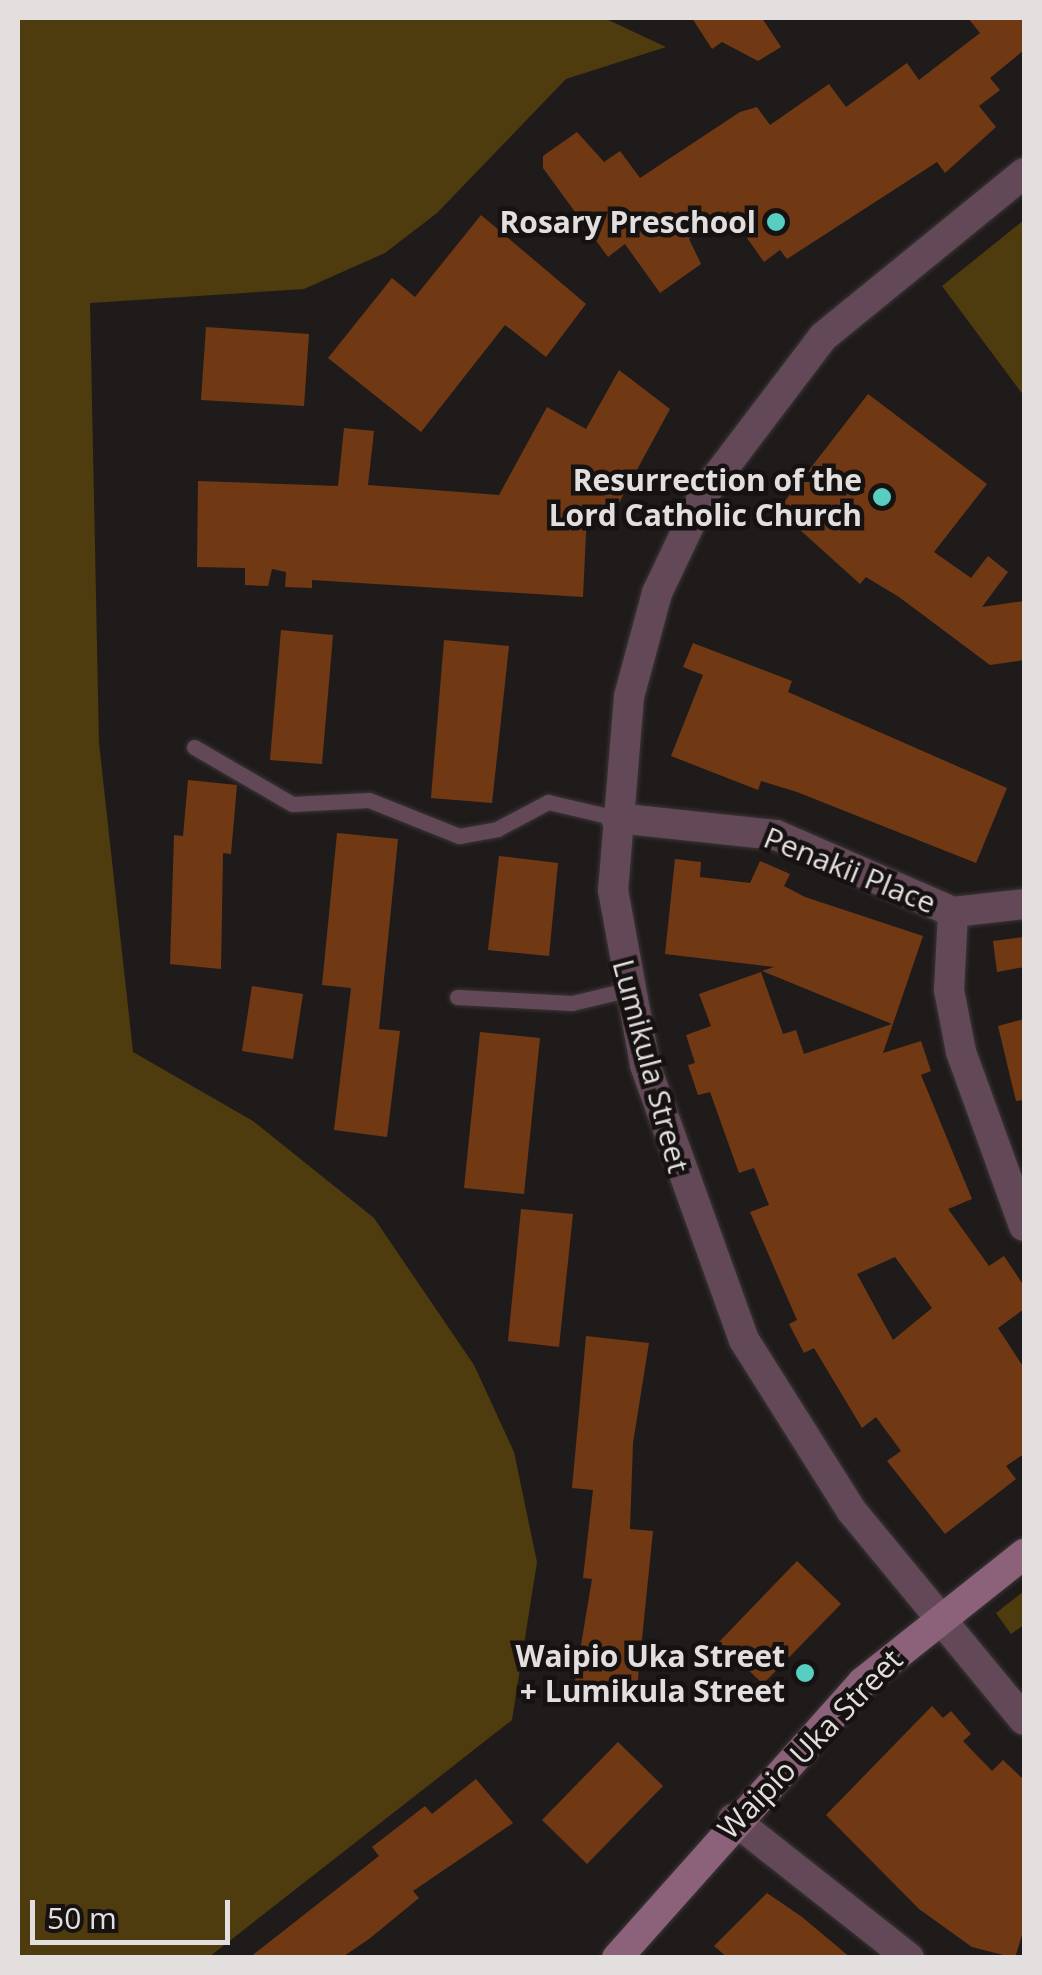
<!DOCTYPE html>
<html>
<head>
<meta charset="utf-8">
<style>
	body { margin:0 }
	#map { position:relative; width:1042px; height:1975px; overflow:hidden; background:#201b1b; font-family:"Open Sans",sans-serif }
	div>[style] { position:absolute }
	.green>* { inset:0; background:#4e3b0e }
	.building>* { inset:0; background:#713913 }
	.roads { filter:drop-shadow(0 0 2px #3b3636) drop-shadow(0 0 2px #3b3636) }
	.lane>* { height:15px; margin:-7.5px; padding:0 7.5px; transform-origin:7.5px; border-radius:7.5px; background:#634958 }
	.street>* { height:30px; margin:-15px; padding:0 15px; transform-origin:15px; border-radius:15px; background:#634958 }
	.secondary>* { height:30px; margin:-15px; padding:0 15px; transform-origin:15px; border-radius:15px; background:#8c627a }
	.dots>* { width:28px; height:28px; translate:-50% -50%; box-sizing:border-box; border:5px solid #171212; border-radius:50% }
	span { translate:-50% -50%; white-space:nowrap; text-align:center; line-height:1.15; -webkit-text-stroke:9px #171212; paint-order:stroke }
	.poi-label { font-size:30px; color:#e3dfdf; font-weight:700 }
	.right { translate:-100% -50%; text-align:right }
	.street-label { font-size:30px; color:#e3dfdf }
	.frame { position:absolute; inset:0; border:20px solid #e3dfdf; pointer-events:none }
	.scale { position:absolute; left:30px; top:1900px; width:200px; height:45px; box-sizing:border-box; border:5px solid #e3dfdf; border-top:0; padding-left:12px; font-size:30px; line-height:35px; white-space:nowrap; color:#e3dfdf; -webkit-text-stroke:8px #171212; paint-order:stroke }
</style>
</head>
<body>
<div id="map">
	<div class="green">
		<div style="clip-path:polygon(18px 18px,604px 18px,666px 47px,566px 79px,437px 213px,385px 253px,304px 289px,90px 303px,99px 743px,133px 1052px,253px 1121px,374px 1218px,474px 1365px,514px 1452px,537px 1562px,512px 1720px,209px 1957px,18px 1957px)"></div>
		<div style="clip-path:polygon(1024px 220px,1024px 396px,942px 286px)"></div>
		<div style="clip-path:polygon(1024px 1591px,1024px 1625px,1011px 1634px,996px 1613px)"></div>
	</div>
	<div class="building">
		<div style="clip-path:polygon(692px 18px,762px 18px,781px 47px,758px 61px,722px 42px,712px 49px)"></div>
		<div style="clip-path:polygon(968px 18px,1024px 18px,1024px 50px,990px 78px,1000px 90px,979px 106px,996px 127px,945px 173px,937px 162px,787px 259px,780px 250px,764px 262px,728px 211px,689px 239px,701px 264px,660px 293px,625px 244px,608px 257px,543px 168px,543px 156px,577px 132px,604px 162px,620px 151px,640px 178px,740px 112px,757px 107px,770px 125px,829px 84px,846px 107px,907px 63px,919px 80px,980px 33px)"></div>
		<div style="clip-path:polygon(481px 215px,586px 304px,546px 357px,505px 325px,421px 432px,328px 358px,392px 278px,415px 297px)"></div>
		<div style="clip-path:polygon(206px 327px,309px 334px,304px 406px,201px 400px)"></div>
		<div style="clip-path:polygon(619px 370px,670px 409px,608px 523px,587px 512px,583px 597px,312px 580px,312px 588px,285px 587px,286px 572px,272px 569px,268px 586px,245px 585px,245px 568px,197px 567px,198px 481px,338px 486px,344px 428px,374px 431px,368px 485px,499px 495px,547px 407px,586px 429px)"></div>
		<div style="clip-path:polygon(868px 394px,987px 484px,934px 552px,971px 578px,988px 556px,1008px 572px,982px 607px,1024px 601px,1024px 660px,990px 665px,899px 597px,866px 577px,860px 584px,778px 510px)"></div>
		<div style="clip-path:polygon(281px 630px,333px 635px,322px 764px,270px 760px)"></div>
		<div style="clip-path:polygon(444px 640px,509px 646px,492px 803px,431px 798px)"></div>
		<div style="clip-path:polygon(693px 643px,792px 681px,788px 692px,1007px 788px,976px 863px,797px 792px,761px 781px,758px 790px,671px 756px,703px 675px,683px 667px)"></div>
		<div style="clip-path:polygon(188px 780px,237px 785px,231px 854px,223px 853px,221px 969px,170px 964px,174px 835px,183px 836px)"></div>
		<div style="clip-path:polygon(337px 833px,398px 839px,379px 1029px,400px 1031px,387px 1137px,334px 1130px,351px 988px,322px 985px)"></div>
		<div style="clip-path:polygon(499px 856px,558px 863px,549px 956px,488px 950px)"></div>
		<div style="clip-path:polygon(evenodd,675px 859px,701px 862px,700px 877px,750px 883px,760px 861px,790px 874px,784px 886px,805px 897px,923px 936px,883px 1053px,921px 1041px,931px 1071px,921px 1075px,972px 1199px,948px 1209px,989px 1266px,1004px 1256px,1024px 1286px,1024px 1309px,998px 1328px,1024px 1368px,1024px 1454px,1006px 1466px,1016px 1479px,945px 1534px,887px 1461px,901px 1451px,876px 1417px,862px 1428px,814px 1348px,804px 1353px,789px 1324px,797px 1320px,750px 1212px,769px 1205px,754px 1168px,739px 1173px,710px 1092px,698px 1095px,688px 1065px,695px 1063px,686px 1035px,711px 1026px,699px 994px,761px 972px,783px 1034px,796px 1030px,804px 1054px,892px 1024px,762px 971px,774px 967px,665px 954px,675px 859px,895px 1257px,932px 1308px,893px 1340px,857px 1274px,895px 1257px)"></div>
		<div style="clip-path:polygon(1024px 937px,1024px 967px,997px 972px,993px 941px)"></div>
		<div style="clip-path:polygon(252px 986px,303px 994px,293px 1059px,242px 1051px)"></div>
		<div style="clip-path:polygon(1024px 1019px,1024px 1100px,1016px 1101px,998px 1026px)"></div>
		<div style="clip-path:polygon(480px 1032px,540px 1038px,524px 1194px,464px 1188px)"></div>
		<div style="clip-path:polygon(521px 1209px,573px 1214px,559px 1347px,508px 1341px)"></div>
		<div style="clip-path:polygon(586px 1336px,649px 1343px,633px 1443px,630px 1529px,653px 1531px,637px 1688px,575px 1681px,592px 1579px,583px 1578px,593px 1490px,572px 1488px)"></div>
		<div style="clip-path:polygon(797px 1561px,841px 1604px,763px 1684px,719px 1642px)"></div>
		<div style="clip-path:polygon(932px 1706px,943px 1718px,951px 1711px,971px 1734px,963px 1741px,992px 1771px,1003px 1760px,1024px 1780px,1024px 1928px,1015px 1958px,972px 1947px,919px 1909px,826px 1815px)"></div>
		<div style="clip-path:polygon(618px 1742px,663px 1786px,587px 1864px,542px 1820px)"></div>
		<div style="clip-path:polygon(476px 1779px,513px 1823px,413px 1891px,419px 1898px,369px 1939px,341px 1958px,249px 1958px,379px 1856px,372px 1847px,425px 1806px,432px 1814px)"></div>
		<div style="clip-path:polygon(767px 1893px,802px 1917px,851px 1958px,728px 1958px,714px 1946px)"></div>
	</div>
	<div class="roads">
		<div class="lane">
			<div style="left:194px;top:747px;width:113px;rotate:30.2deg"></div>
			<div style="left:292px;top:804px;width:77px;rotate:-3deg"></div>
			<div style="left:369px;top:800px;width:97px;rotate:21.8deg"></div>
			<div style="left:459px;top:836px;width:39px;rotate:-10deg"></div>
			<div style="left:497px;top:829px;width:58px;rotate:-27.9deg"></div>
			<div style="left:548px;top:802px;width:70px;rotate:13.2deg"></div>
			<div style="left:457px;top:997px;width:115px;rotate:3deg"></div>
			<div style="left:572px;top:1003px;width:56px;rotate:-13.5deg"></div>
		</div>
		<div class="street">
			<div style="left:1024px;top:173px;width:259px;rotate:140.8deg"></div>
			<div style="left:823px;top:337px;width:197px;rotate:127.2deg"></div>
			<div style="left:704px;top:494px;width:110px;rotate:115.4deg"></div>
			<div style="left:657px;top:593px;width:108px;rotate:105.1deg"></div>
			<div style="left:629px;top:697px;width:194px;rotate:94.7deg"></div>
			<div style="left:613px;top:890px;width:178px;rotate:79.6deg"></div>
			<div style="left:645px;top:1065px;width:292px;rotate:70.2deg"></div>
			<div style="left:744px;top:1340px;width:201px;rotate:57.8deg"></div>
			<div style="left:851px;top:1510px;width:272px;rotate:50.5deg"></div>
			<div style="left:616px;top:818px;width:161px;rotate:6.1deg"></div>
			<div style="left:776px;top:835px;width:193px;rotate:23.5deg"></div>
			<div style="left:953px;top:912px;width:71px;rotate:-6.4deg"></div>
			<div style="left:953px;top:912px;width:78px;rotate:92.9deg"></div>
			<div style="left:949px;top:990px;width:63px;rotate:79deg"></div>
			<div style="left:961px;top:1052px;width:185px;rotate:70.1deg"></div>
			<div style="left:733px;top:1819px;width:224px;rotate:38.3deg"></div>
		</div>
		<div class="secondary">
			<div style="left:617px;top:1958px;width:370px;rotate:-48.3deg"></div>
			<div style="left:863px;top:1682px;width:206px;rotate:-38.5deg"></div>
		</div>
	</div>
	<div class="dots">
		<div style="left:776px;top:222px;background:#58cec0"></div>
		<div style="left:882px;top:497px;background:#58cec0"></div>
		<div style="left:805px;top:1673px;background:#58cec0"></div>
	</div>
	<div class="poi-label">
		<span class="right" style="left:756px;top:222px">Rosary Preschool</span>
		<span class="right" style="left:862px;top:497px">Resurrection of the<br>Lord Catholic Church</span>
		<span class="right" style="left:785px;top:1673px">Waipio Uka Street<br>+ Lumikula Street</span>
	</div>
	<div class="street-label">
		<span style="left:850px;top:870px;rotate:22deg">Penakii Place</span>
		<span style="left:651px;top:1066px;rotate:75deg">Lumikula Street</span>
		<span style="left:810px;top:1744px;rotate:-46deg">Waipio Uka Street</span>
	</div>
	<div class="frame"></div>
	<div class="scale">50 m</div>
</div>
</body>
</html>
